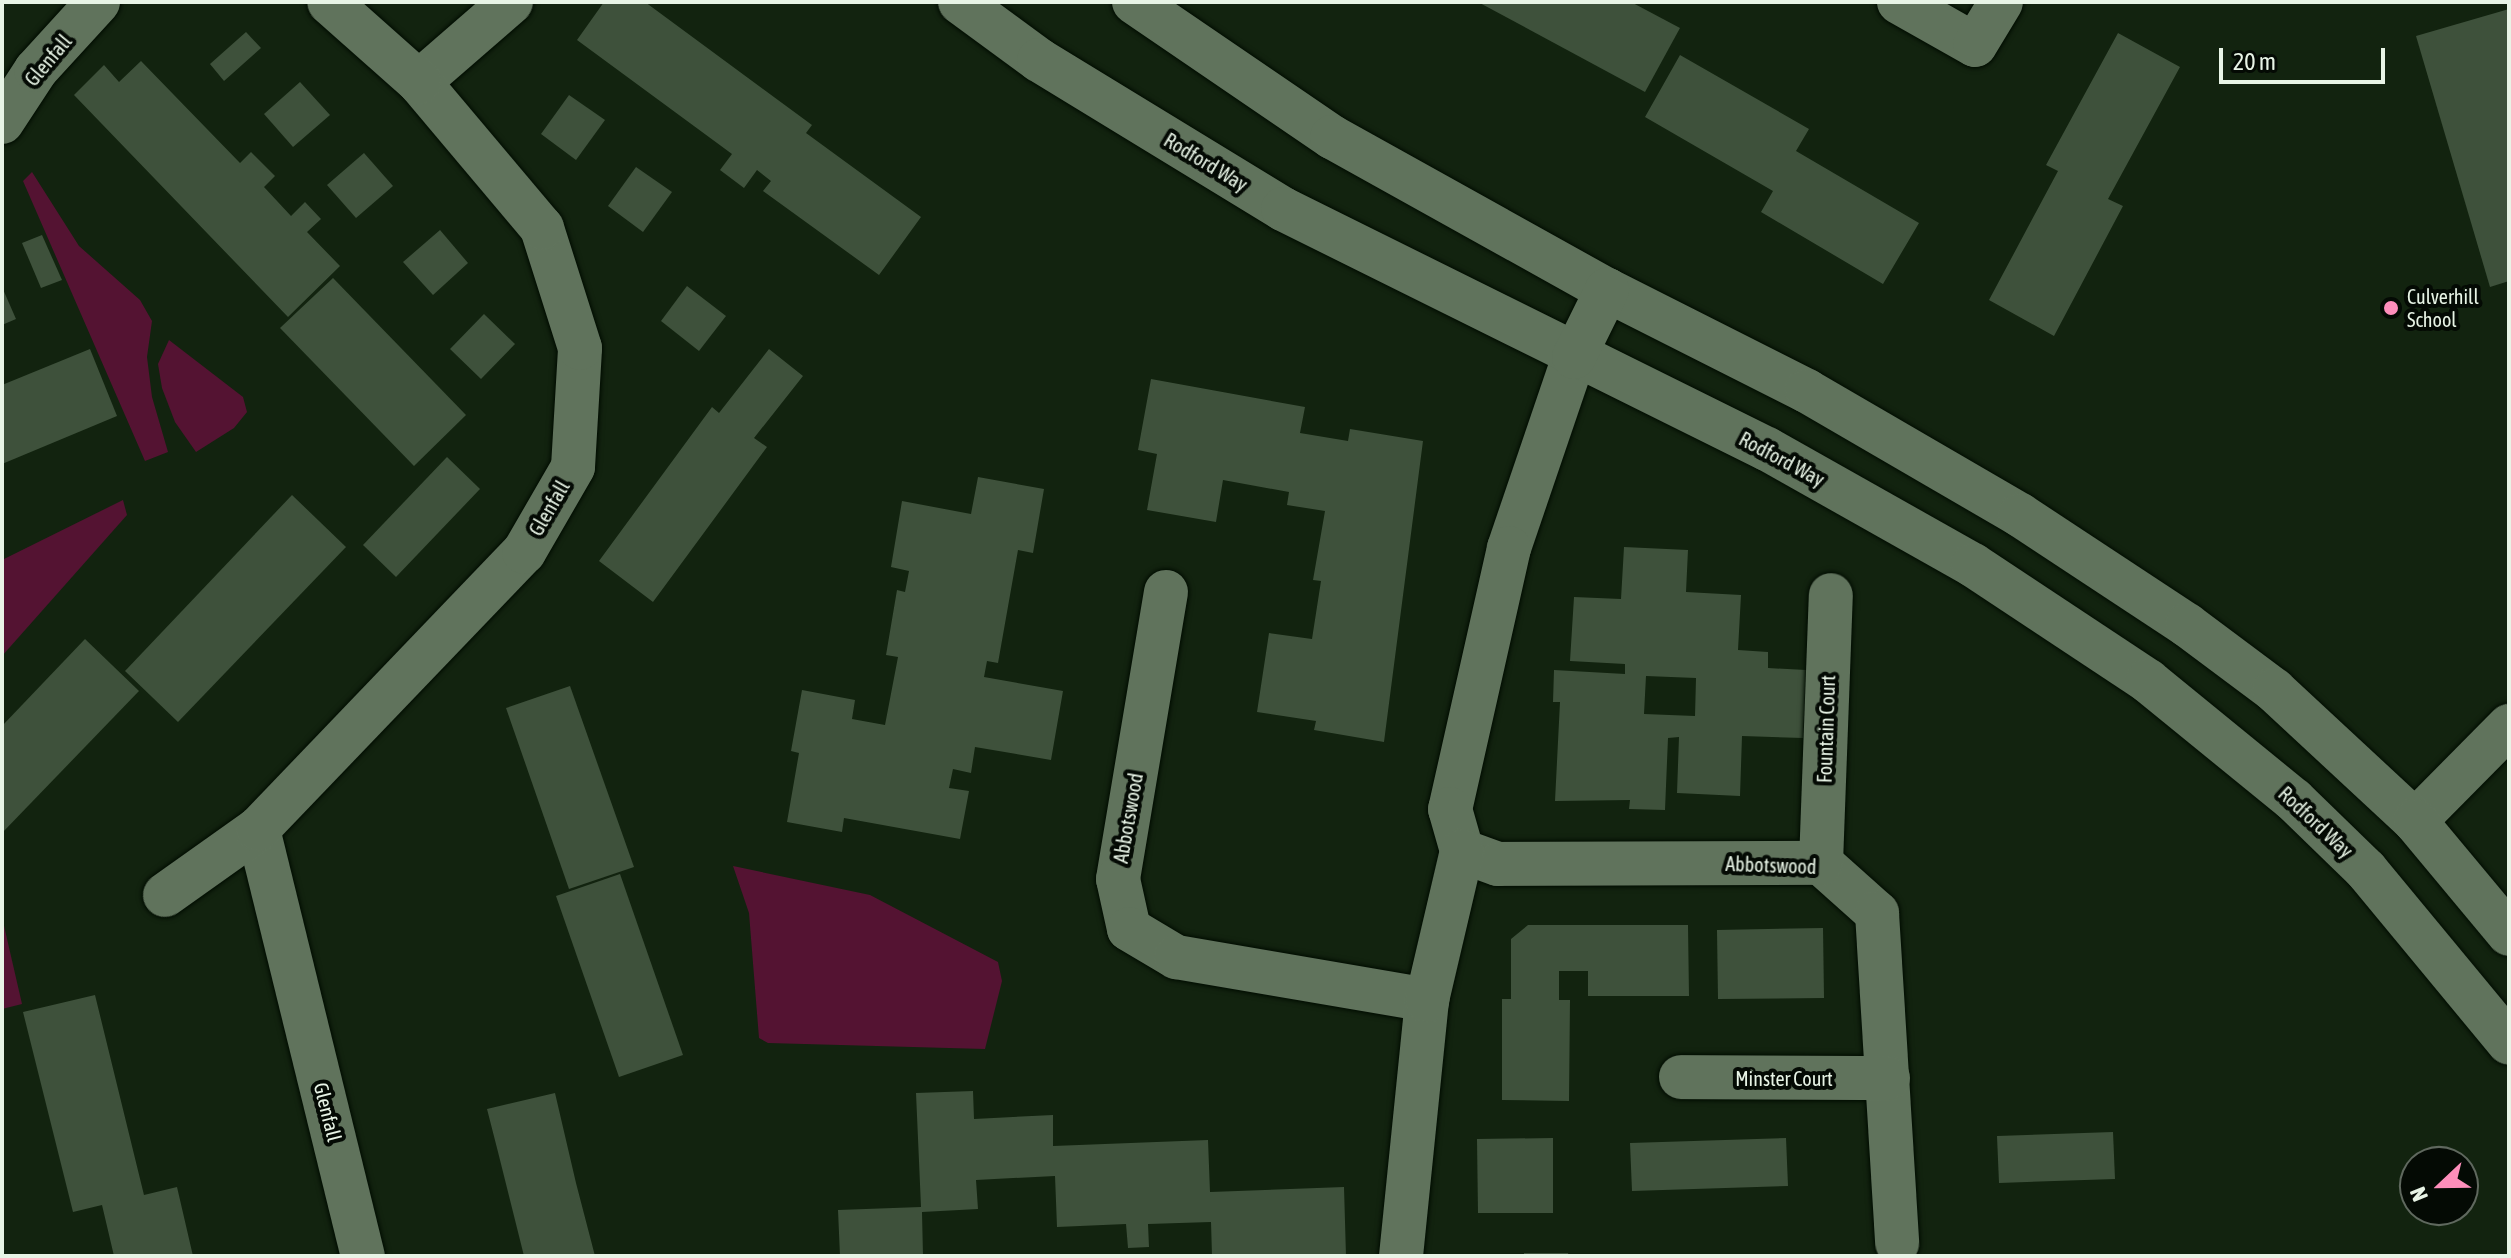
<!DOCTYPE html>
<html>
<head>
<meta charset="utf-8">
<style>
	body { margin:0 }
	#map { position:relative; width:2511px; height:1258px; overflow:hidden; background:#12230f; font-family:"Asap Condensed",sans-serif }
	div>[style] { position:absolute }
	.green>* { inset:0; background:#541332 }
	.building>* { inset:0; background:#3e513b }
	.roads { filter:drop-shadow(0 0 2px #010c00) drop-shadow(0 0 2px #010c00) }
	.street>* { height:44px; margin:-22px; padding:0 22px; transform-origin:22px; border-radius:22px; background:#60735c }
	.secondary>* { height:44px; margin:-22px; padding:0 22px; transform-origin:22px; border-radius:22px; background:#60735c }
	.dots>* { width:22px; height:22px; translate:-50% -50%; box-sizing:border-box; border:4px solid #040a04; border-radius:50% }
	span { translate:-50% -50%; white-space:nowrap; text-align:center; line-height:1.15; -webkit-text-stroke:8px #040a04; paint-order:stroke }
	.street-label { font-size:20px; color:#e8f4e6 }
	.poi-label { font-size:20px; color:#e8f4e6 }
	.left { translate:0 -50%; text-align:left }
	.frame { position:absolute; inset:0; border:4px solid #e8f4e6; pointer-events:none }
	.north { position:absolute; left:2399px; top:1146px; width:80px; height:80px; box-sizing:border-box; background:#040a04; border:2px solid #5f685e; border-radius:50%; rotate:248deg; font-size:22px; font-weight:700; line-height:32px; text-align:center; color:#e8f4e6 }
	.north::after { content:''; display:block; margin:auto; width:28px; height:36px; background:#fe8ebb; clip-path:polygon(50% 0,100% 100%,50% 72%,0 100%) }
	.scale { position:absolute; left:2219px; top:48px; width:166px; height:36px; box-sizing:border-box; border:4px solid #e8f4e6; border-top:0; padding-left:10px; font-size:24px; line-height:28px; white-space:nowrap; color:#e8f4e6; -webkit-text-stroke:6px #040a04; paint-order:stroke }
</style>
</head>
<body>
<div id="map">
	<div class="green">
		<div style="clip-path:polygon(32px 172px,79px 246px,140px 300px,152px 321px,147px 357px,152px 397px,168px 452px,145px 461px,23px 181px)"></div>
		<div style="clip-path:polygon(169px 340px,243px 397px,247px 412px,234px 428px,196px 452px,175px 422px,162px 388px,158px 364px)"></div>
		<div style="clip-path:polygon(123px 500px,127px 515px,2px 656px,2px 560px)"></div>
		<div style="clip-path:polygon(733px 866px,870px 895px,998px 962px,1002px 981px,985px 1049px,768px 1043px,759px 1038px,749px 913px)"></div>
		<div style="clip-path:polygon(2px 917px,22px 1004px,2px 1009px)"></div>
	</div>
	<div class="building">
		<div style="clip-path:polygon(604px 2px,645px 2px,812px 125px,806px 133px,921px 217px,879px 275px,763px 191px,771px 181px,757px 170px,744px 188px,720px 170px,732px 154px,577px 40px)"></div>
		<div style="clip-path:polygon(1478px 2px,1631px 2px,1680px 28px,1645px 92px)"></div>
		<div style="clip-path:polygon(2509px 9px,2509px 281px,2490px 287px,2416px 36px)"></div>
		<div style="clip-path:polygon(246px 32px,261px 48px,224px 81px,210px 64px)"></div>
		<div style="clip-path:polygon(2118px 33px,2180px 67px,2108px 199px,2123px 206px,2054px 336px,1989px 300px,2058px 171px,2046px 165px)"></div>
		<div style="clip-path:polygon(1680px 55px,1809px 129px,1796px 151px,1919px 223px,1883px 284px,1761px 212px,1773px 191px,1645px 117px)"></div>
		<div style="clip-path:polygon(141px 61px,240px 163px,251px 152px,275px 176px,264px 187px,291px 216px,305px 202px,321px 219px,307px 232px,340px 266px,288px 317px,74px 95px,104px 65px,119px 82px)"></div>
		<div style="clip-path:polygon(300px 82px,330px 115px,293px 147px,264px 114px)"></div>
		<div style="clip-path:polygon(569px 95px,605px 120px,576px 160px,541px 134px)"></div>
		<div style="clip-path:polygon(364px 153px,393px 186px,356px 218px,327px 185px)"></div>
		<div style="clip-path:polygon(636px 167px,672px 192px,643px 232px,608px 206px)"></div>
		<div style="clip-path:polygon(440px 230px,468px 263px,433px 295px,403px 262px)"></div>
		<div style="clip-path:polygon(42px 235px,62px 280px,41px 288px,22px 243px)"></div>
		<div style="clip-path:polygon(333px 278px,466px 415px,414px 466px,280px 328px)"></div>
		<div style="clip-path:polygon(687px 286px,726px 316px,699px 351px,661px 321px)"></div>
		<div style="clip-path:polygon(2px 287px,16px 319px,2px 325px)"></div>
		<div style="clip-path:polygon(484px 314px,515px 344px,481px 379px,450px 349px)"></div>
		<div style="clip-path:polygon(90px 349px,117px 416px,2px 464px,2px 385px)"></div>
		<div style="clip-path:polygon(769px 349px,803px 376px,754px 438px,767px 447px,653px 602px,599px 561px,712px 407px,719px 413px)"></div>
		<div style="clip-path:polygon(1151px 379px,1305px 407px,1300px 433px,1348px 441px,1350px 429px,1423px 441px,1384px 742px,1314px 730px,1316px 721px,1257px 712px,1269px 633px,1312px 639px,1321px 581px,1313px 580px,1325px 511px,1287px 505px,1289px 492px,1223px 480px,1216px 522px,1147px 510px,1157px 454px,1138px 450px)"></div>
		<div style="clip-path:polygon(447px 457px,480px 489px,396px 577px,363px 545px)"></div>
		<div style="clip-path:polygon(978px 477px,1044px 489px,1033px 553px,1018px 550px,998px 663px,987px 661px,984px 677px,1063px 691px,1051px 760px,975px 747px,971px 773px,953px 769px,949px 788px,969px 791px,960px 839px,844px 818px,842px 832px,787px 822px,799px 753px,791px 751px,802px 690px,855px 700px,852px 719px,885px 725px,898px 657px,886px 655px,897px 590px,905px 592px,909px 571px,891px 567px,902px 501px,971px 514px)"></div>
		<div style="clip-path:polygon(292px 495px,346px 547px,178px 722px,125px 671px)"></div>
		<div style="clip-path:polygon(evenodd,1624px 547px,1688px 550px,1686px 592px,1741px 595px,1738px 650px,1768px 652px,1768px 668px,1806px 670px,1803px 738px,1742px 736px,1740px 796px,1677px 793px,1679px 737px,1668px 738px,1665px 810px,1629px 809px,1630px 800px,1555px 801px,1560px 702px,1553px 702px,1554px 670px,1625px 674px,1625px 664px,1570px 661px,1574px 597px,1621px 599px,1624px 547px,1646px 676px,1696px 678px,1695px 716px,1644px 714px,1646px 676px)"></div>
		<div style="clip-path:polygon(85px 639px,139px 691px,2px 833px,2px 726px)"></div>
		<div style="clip-path:polygon(570px 686px,634px 867px,569px 889px,506px 708px)"></div>
		<div style="clip-path:polygon(620px 874px,683px 1055px,619px 1077px,556px 896px)"></div>
		<div style="clip-path:polygon(1528px 925px,1688px 925px,1689px 996px,1588px 996px,1588px 971px,1559px 971px,1559px 1000px,1570px 1000px,1569px 1101px,1502px 1100px,1502px 999px,1511px 999px,1511px 939px)"></div>
		<div style="clip-path:polygon(1823px 928px,1824px 998px,1718px 999px,1717px 930px)"></div>
		<div style="clip-path:polygon(95px 995px,144px 1195px,177px 1187px,193px 1256px,114px 1256px,102px 1205px,73px 1212px,23px 1012px)"></div>
		<div style="clip-path:polygon(973px 1091px,974px 1119px,1053px 1115px,1053px 1146px,1208px 1140px,1210px 1192px,1344px 1187px,1346px 1256px,1212px 1256px,1211px 1222px,1148px 1224px,1149px 1247px,1128px 1248px,1126px 1224px,1057px 1227px,1055px 1176px,976px 1180px,978px 1209px,922px 1212px,923px 1256px,840px 1256px,838px 1210px,921px 1207px,916px 1093px)"></div>
		<div style="clip-path:polygon(555px 1093px,576px 1183px,595px 1256px,524px 1256px,498px 1152px,487px 1109px)"></div>
		<div style="clip-path:polygon(2113px 1132px,2115px 1179px,1999px 1183px,1997px 1136px)"></div>
		<div style="clip-path:polygon(1553px 1138px,1553px 1213px,1478px 1213px,1477px 1139px)"></div>
		<div style="clip-path:polygon(1786px 1138px,1788px 1186px,1632px 1191px,1630px 1143px)"></div>
		<div style="clip-path:polygon(1524px 1253px,1568px 1253px,1569px 1256px,1524px 1256px)"></div>
	</div>
	<div class="roads">
		<div class="street">
			<div style="left:1899px;top:2px;width:87px;rotate:29.5deg"></div>
			<div style="left:1975px;top:45px;width:50px;rotate:-58.8deg"></div>
			<div style="left:419px;top:82px;width:122px;rotate:-41deg"></div>
			<div style="left:2px;top:122px;width:62px;rotate:-56.8deg"></div>
			<div style="left:36px;top:70px;width:92px;rotate:-47.6deg"></div>
			<div style="left:1574px;top:357px;width:202px;rotate:108.8deg"></div>
			<div style="left:1509px;top:548px;width:268px;rotate:102.7deg"></div>
			<div style="left:1450px;top:809px;width:44px;rotate:74.1deg"></div>
			<div style="left:1462px;top:851px;width:38px;rotate:20deg"></div>
			<div style="left:1498px;top:864px;width:323px;rotate:-0.2deg"></div>
			<div style="left:1821px;top:863px;width:75px;rotate:41.8deg"></div>
			<div style="left:1877px;top:913px;width:331px;rotate:86.5deg"></div>
			<div style="left:1166px;top:592px;width:291px;rotate:99.5deg"></div>
			<div style="left:1118px;top:879px;width:51px;rotate:77.6deg"></div>
			<div style="left:1129px;top:929px;width:55px;rotate:30.8deg"></div>
			<div style="left:1176px;top:957px;width:255px;rotate:9.7deg"></div>
			<div style="left:2415px;top:821px;width:134px;rotate:-45.3deg"></div>
			<div style="left:258px;top:829px;width:440px;rotate:76.2deg"></div>
			<div style="left:1821px;top:863px;width:268px;rotate:-87.9deg"></div>
			<div style="left:165px;top:895px;width:114px;rotate:-35.4deg"></div>
			<div style="left:258px;top:829px;width:384px;rotate:-46.2deg"></div>
			<div style="left:524px;top:552px;width:98px;rotate:-60deg"></div>
			<div style="left:573px;top:467px;width:119px;rotate:-86.6deg"></div>
			<div style="left:580px;top:348px;width:126px;rotate:-107.6deg"></div>
			<div style="left:542px;top:228px;width:191px;rotate:-130.1deg"></div>
			<div style="left:419px;top:82px;width:120px;rotate:-138.4deg"></div>
			<div style="left:1681px;top:1077px;width:207px;rotate:0.3deg"></div>
			<div style="left:1401px;top:1256px;width:257px;rotate:-84.2deg"></div>
			<div style="left:1427px;top:1000px;width:153px;rotate:-76.8deg"></div>
		</div>
		<div class="secondary">
			<div style="left:960px;top:2px;width:98px;rotate:36.3deg"></div>
			<div style="left:1039px;top:60px;width:286px;rotate:31.4deg"></div>
			<div style="left:1283px;top:209px;width:540px;rotate:26.38deg"></div>
			<div style="left:1767px;top:449px;width:236px;rotate:29.4deg"></div>
			<div style="left:1973px;top:565px;width:210px;rotate:33.5deg"></div>
			<div style="left:2148px;top:681px;width:188px;rotate:39.2deg"></div>
			<div style="left:2294px;top:800px;width:100px;rotate:44.2deg"></div>
			<div style="left:2366px;top:870px;width:224px;rotate:50.4deg"></div>
			<div style="left:1134px;top:2px;width:240px;rotate:34.3deg"></div>
			<div style="left:1332px;top:137px;width:315px;rotate:29.1deg"></div>
			<div style="left:1607px;top:290px;width:224px;rotate:26.8deg"></div>
			<div style="left:1807px;top:391px;width:246px;rotate:30.2deg"></div>
			<div style="left:2020px;top:515px;width:200px;rotate:33.4deg"></div>
			<div style="left:2187px;top:625px;width:109px;rotate:36.8deg"></div>
			<div style="left:2274px;top:690px;width:192px;rotate:42.9deg"></div>
			<div style="left:2415px;top:821px;width:147px;rotate:50.2deg"></div>
			<div style="left:1574px;top:357px;width:75px;rotate:-63.8deg"></div>
		</div>
	</div>
	<div class="dots">
		<div style="left:2391px;top:308px;background:#fe8ebb"></div>
	</div>
	<div class="street-label">
		<span style="left:48px;top:60px;rotate:-50deg">Glenfall</span>
		<span style="left:1206px;top:162px;rotate:31deg">Rodford Way</span>
		<span style="left:1782px;top:459px;rotate:28deg">Rodford Way</span>
		<span style="left:549px;top:508px;rotate:-60deg">Glenfall</span>
		<span style="left:1826px;top:729px;rotate:-88deg">Fountain Court</span>
		<span style="left:1128px;top:818px;rotate:-80deg">Abbotswood</span>
		<span style="left:2316px;top:822px;rotate:43deg">Rodford Way</span>
		<span style="left:1771px;top:865px;rotate:2deg">Abbotswood</span>
		<span style="left:1784px;top:1078px">Minster Court</span>
		<span style="left:328px;top:1112px;rotate:76deg">Glenfall</span>
	</div>
	<div class="poi-label">
		<span class="left" style="left:2407px;top:308px">Culverhill<br>School</span>
	</div>
	<div class="frame"></div>
	<div class="north">N</div>
	<div class="scale">20 m</div>
</div>
</body>
</html>
